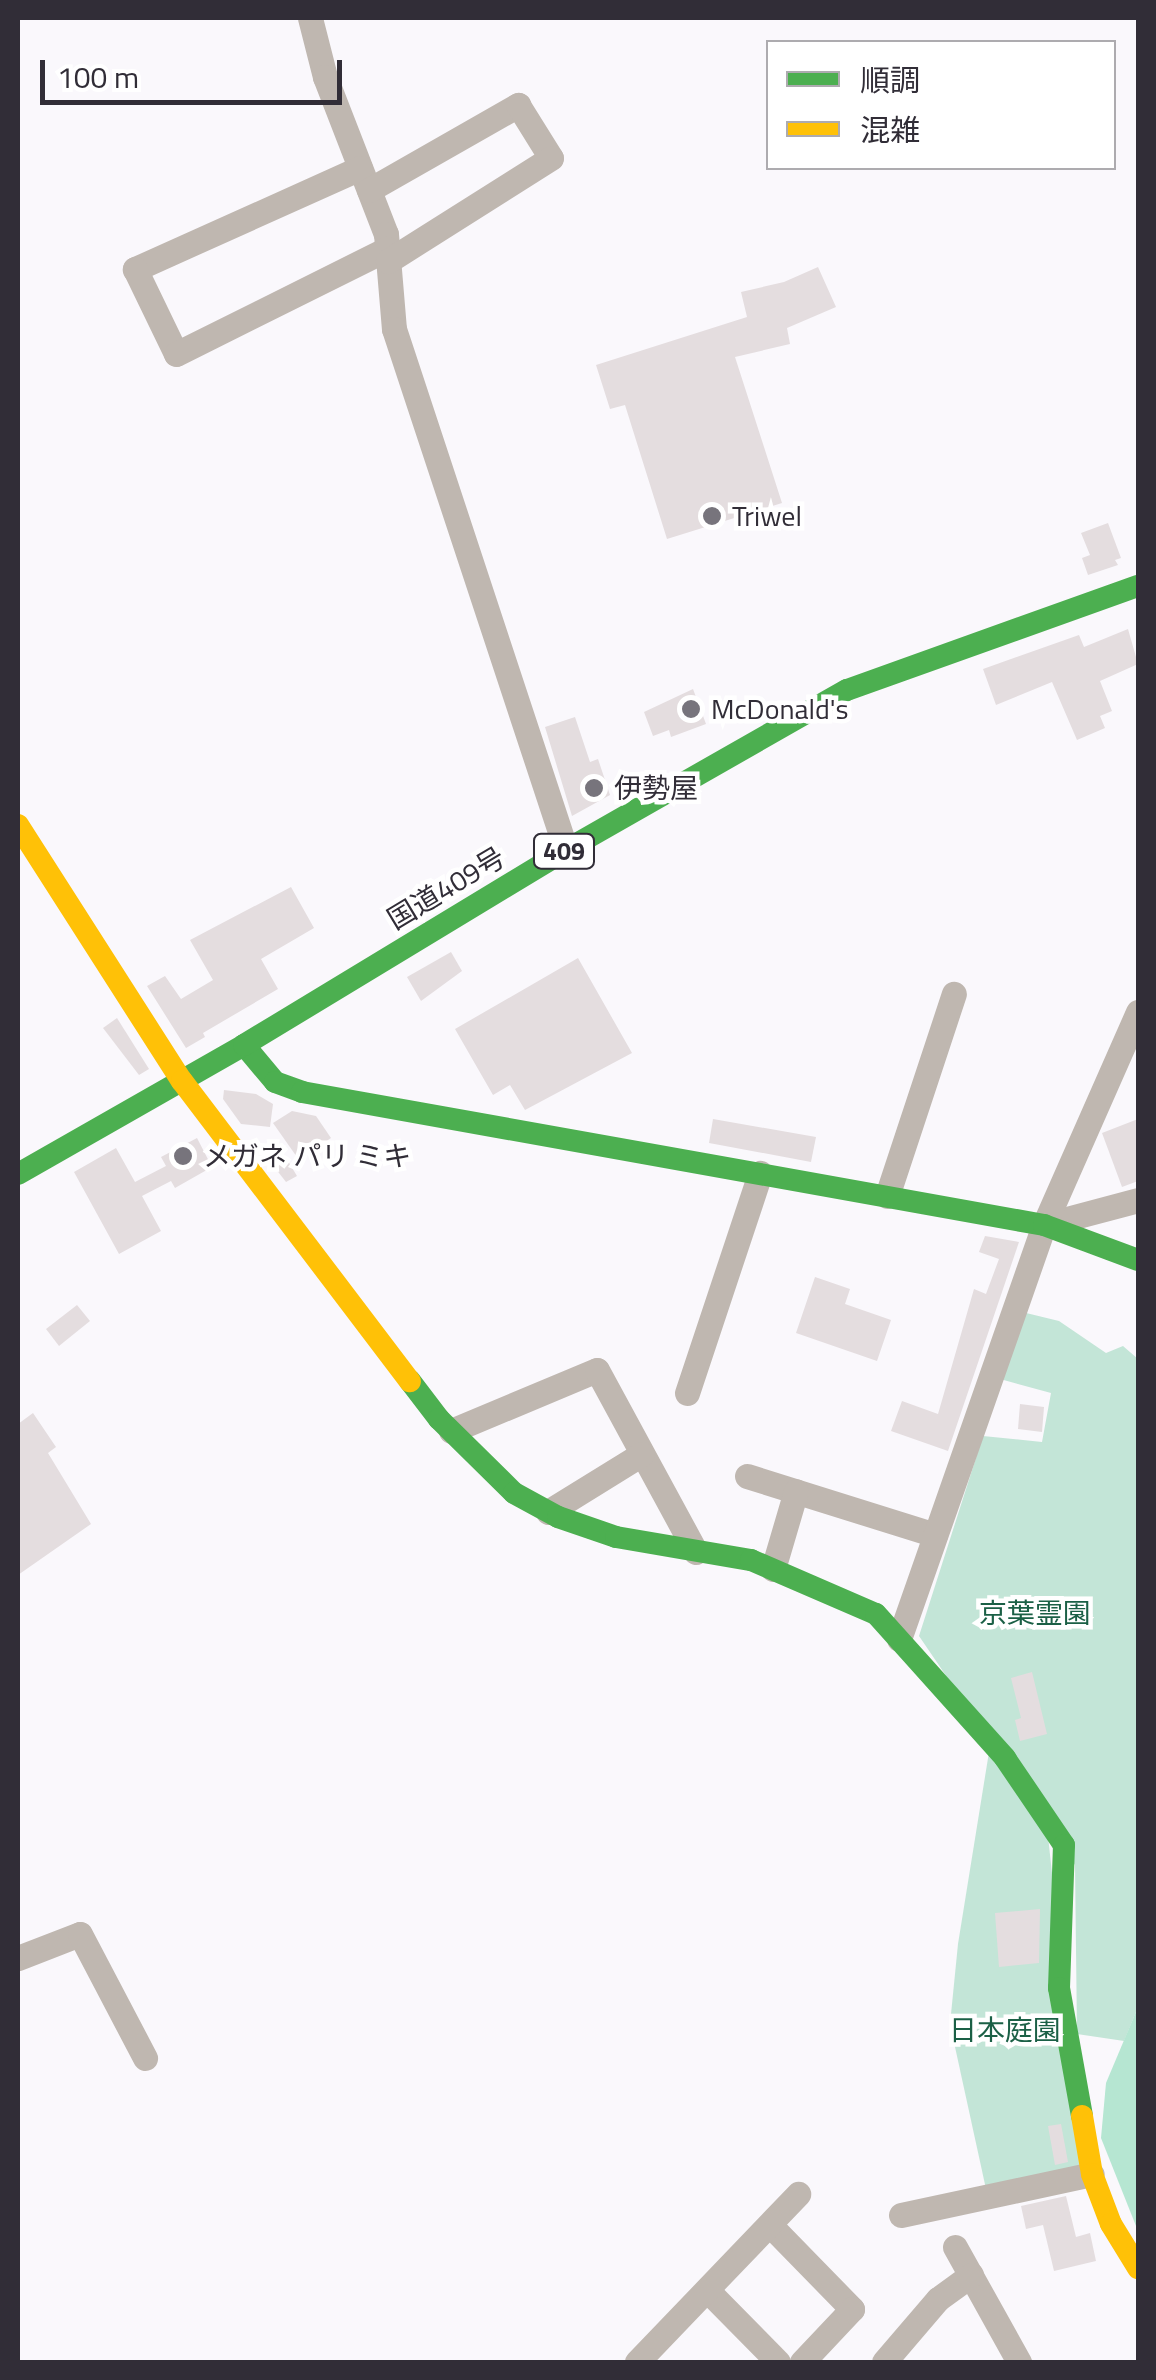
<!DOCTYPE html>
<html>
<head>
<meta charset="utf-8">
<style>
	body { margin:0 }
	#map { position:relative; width:1156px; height:2380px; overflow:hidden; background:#faf8fc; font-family:"Titillium Web","Noto Sans JP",sans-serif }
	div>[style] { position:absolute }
	.green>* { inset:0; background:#c3e5d7 }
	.forest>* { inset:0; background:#b6e6d2 }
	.building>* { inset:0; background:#e4dddf }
	.street>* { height:25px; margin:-12.5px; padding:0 12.5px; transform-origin:12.5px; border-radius:12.5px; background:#bfb7b0 }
	.fast>* { height:22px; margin:-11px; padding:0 11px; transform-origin:11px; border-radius:11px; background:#4caf50 }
	.slow>* { height:22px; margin:-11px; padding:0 11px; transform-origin:11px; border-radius:11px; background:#ffc107 }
	.dots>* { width:28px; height:28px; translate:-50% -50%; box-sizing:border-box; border:5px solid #fff; border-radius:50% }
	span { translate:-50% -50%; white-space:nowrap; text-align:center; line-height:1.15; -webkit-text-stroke:9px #fff; paint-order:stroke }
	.shield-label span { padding:2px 8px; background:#fff; border:2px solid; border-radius:8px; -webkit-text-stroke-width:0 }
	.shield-label { font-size:25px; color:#312d37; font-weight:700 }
	.poi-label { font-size:28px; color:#312d37 }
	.left { translate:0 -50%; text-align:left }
	.street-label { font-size:28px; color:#312d37 }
	.park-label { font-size:28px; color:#1b6046 }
	.frame { position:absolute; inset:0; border:20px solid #312d37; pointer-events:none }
	.legend { position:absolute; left:766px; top:40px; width:350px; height:130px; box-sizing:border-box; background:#fff; border:2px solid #adabaf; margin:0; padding:12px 18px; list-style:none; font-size:30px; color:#312d37 }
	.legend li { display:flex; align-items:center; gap:20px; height:50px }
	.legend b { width:50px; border:2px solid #adabaf }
	.scale { position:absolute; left:40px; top:60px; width:302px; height:45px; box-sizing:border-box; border:5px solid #312d37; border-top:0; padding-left:12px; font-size:30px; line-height:35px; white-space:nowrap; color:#312d37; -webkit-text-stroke:8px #fff; paint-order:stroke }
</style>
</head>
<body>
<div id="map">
	<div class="green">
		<div style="clip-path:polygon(1022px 1312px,1059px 1321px,1106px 1353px,1123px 1346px,1138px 1359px,1138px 2007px,1124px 2041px,1077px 2034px,1075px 1865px,919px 1636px,983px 1436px,1042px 1442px,1051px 1393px,1000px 1379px)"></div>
		<div style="clip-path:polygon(989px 1752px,1048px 1836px,1084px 2171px,986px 2189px,950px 2024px,958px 1944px)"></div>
	</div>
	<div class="forest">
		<div style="clip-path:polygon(1138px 2007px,1138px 2231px,1101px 2138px,1106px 2083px)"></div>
	</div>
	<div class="building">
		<div style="clip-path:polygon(818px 267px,836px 307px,787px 328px,790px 344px,735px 357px,782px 503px,667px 539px,625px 405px,610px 409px,596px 365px,747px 317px,741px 292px,784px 282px)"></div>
		<div style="clip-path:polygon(1108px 523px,1121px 558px,1115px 560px,1118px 565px,1088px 575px,1082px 558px,1090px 555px,1081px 533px)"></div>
		<div style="clip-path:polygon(1128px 629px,1138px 664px,1100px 681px,1112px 711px,1100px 716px,1105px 728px,1077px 740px,1052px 682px,996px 705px,983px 669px,1079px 635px,1084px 647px)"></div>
		<div style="clip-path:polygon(693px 689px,706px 724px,671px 737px,669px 730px,653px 736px,644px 712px)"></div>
		<div style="clip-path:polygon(575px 717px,590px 762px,598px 759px,610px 795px,572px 816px,545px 727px)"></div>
		<div style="clip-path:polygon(291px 887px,314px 928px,261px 959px,278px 989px,203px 1033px,205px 1037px,186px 1048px,147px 986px,165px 976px,181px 999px,213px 980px,190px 940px)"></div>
		<div style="clip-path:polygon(451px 952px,462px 971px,421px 1001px,407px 977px)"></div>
		<div style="clip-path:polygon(578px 958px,632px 1053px,525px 1110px,510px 1085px,493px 1095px,455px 1029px)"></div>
		<div style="clip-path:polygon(117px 1018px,149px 1069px,139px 1075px,103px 1028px)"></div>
		<div style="clip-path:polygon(224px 1090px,256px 1094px,273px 1104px,270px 1127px,241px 1124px,223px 1099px)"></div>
		<div style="clip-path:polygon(292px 1111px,316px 1116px,331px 1138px,299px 1160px,273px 1123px)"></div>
		<div style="clip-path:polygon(713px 1119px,816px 1137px,811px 1162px,709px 1143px)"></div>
		<div style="clip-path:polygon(1138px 1119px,1138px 1181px,1122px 1187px,1102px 1133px)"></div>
		<div style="clip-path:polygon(197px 1138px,212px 1167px,175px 1188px,171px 1181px,142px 1196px,161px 1231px,119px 1254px,74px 1172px,116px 1148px,135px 1182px,166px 1166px,161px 1157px)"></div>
		<div style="clip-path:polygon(285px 1156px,297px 1176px,286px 1182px,272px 1164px)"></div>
		<div style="clip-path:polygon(985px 1236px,1019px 1242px,948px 1451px,891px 1431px,902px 1401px,938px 1414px,974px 1289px,986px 1294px,999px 1259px,979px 1252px)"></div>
		<div style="clip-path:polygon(815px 1277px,850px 1289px,845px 1304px,891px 1320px,877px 1361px,796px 1333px)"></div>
		<div style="clip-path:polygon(77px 1305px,90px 1321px,59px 1346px,46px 1329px)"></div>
		<div style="clip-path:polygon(1020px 1404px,1044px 1407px,1042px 1432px,1018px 1429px)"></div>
		<div style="clip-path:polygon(33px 1413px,56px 1447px,48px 1453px,91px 1524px,18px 1575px,18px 1424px)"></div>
		<div style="clip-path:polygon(1032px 1672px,1047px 1734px,1020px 1741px,1015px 1720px,1021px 1718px,1011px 1678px)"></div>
		<div style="clip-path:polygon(1040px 1909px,1039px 1963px,999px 1967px,995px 1913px)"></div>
		<div style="clip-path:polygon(1061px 2124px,1068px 2162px,1055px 2165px,1048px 2126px)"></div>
		<div style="clip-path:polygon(1066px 2196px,1076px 2237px,1090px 2233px,1096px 2261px,1054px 2271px,1043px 2225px,1026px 2229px,1021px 2206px)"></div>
	</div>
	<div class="street">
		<div style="left:310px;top:18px;width:61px;rotate:75.7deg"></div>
		<div style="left:325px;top:77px;width:168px;rotate:68.8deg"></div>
		<div style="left:386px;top:234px;width:95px;rotate:85.2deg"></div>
		<div style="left:394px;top:329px;width:549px;rotate:71.73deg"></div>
		<div style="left:360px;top:168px;width:247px;rotate:155.8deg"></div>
		<div style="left:135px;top:269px;width:94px;rotate:64.2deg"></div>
		<div style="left:176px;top:354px;width:236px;rotate:-26.5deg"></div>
		<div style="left:369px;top:190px;width:172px;rotate:-29.7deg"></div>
		<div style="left:518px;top:105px;width:62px;rotate:58.1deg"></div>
		<div style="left:551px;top:158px;width:193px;rotate:147.7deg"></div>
		<div style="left:887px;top:1196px;width:213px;rotate:-71.7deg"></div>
		<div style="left:1044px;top:1225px;width:97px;rotate:-14.9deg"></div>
		<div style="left:687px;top:1393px;width:232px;rotate:-71.6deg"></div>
		<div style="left:451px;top:1431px;width:158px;rotate:-22.7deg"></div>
		<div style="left:597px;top:1370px;width:207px;rotate:61.5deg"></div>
		<div style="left:747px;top:1476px;width:197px;rotate:17.4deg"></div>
		<div style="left:548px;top:1512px;width:110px;rotate:-31.7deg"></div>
		<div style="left:773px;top:1569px;width:81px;rotate:-73.6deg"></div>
		<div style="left:899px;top:1639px;width:439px;rotate:-70.7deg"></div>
		<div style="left:1044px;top:1225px;width:233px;rotate:-66.2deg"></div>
		<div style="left:18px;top:1958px;width:66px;rotate:-21.2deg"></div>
		<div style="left:80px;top:1934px;width:140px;rotate:62.3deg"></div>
		<div style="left:901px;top:2215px;width:195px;rotate:-12.1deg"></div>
		<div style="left:771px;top:2226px;width:116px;rotate:45.7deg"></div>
		<div style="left:852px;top:2309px;width:73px;rotate:133.3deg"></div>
		<div style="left:955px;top:2247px;width:132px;rotate:60.9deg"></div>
		<div style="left:707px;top:2290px;width:101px;rotate:45.4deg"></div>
		<div style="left:637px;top:2362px;width:233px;rotate:-46.2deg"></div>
		<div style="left:884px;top:2362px;width:83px;rotate:-49.4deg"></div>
		<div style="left:938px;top:2299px;width:41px;rotate:-36deg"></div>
	</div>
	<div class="fast">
		<div style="left:244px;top:1045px;width:48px;rotate:50deg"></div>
		<div style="left:275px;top:1082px;width:29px;rotate:20deg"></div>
		<div style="left:302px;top:1092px;width:754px;rotate:10.16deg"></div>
		<div style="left:1044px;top:1225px;width:100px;rotate:20.4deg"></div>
		<div style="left:18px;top:1174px;width:260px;rotate:-29.7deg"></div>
		<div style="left:244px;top:1045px;width:376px;rotate:-31.2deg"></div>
		<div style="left:566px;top:850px;width:323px;rotate:-29.7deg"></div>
		<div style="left:847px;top:690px;width:309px;rotate:-19.7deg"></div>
		<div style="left:410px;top:1381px;width:48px;rotate:52.7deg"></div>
		<div style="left:439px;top:1419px;width:105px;rotate:44.6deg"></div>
		<div style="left:514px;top:1493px;width:50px;rotate:28.6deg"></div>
		<div style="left:558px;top:1517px;width:61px;rotate:19deg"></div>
		<div style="left:616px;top:1537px;width:137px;rotate:9.7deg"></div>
		<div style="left:751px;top:1560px;width:136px;rotate:23.4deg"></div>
		<div style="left:876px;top:1614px;width:193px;rotate:48.1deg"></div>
		<div style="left:1005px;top:1758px;width:105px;rotate:55.9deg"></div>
		<div style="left:1064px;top:1845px;width:143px;rotate:92deg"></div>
		<div style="left:1059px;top:1988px;width:130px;rotate:79.8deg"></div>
	</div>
	<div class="slow">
		<div style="left:18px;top:825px;width:304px;rotate:57.4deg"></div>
		<div style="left:182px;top:1081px;width:377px;rotate:52.8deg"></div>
		<div style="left:1082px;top:2116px;width:59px;rotate:80.2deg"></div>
		<div style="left:1092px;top:2174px;width:53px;rotate:69.2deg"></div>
		<div style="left:1111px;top:2224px;width:52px;rotate:58.5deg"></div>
	</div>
	<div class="dots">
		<div style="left:712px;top:516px;background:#77747c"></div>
		<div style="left:691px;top:709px;background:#77747c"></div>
		<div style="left:594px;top:788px;background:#77747c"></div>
		<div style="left:183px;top:1156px;background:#77747c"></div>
	</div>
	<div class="shield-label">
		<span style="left:564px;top:851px">409</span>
	</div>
	<div class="poi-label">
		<span class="left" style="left:732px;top:516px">Triwel</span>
		<span class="left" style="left:711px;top:709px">McDonald's</span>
		<span class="left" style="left:614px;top:788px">伊勢屋</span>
		<span class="left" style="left:203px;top:1156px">メガネ パリ ミキ</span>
	</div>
	<div class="street-label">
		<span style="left:446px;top:888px;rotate:-31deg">国道409号</span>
	</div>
	<div class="park-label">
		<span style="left:1035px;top:1613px">京葉霊園</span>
		<span style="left:1005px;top:2030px">日本庭園</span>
	</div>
	<div class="frame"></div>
	<ul class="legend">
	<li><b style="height:12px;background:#4caf50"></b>順調</li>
	<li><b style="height:12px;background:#ffc107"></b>混雑</li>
	</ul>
	<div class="scale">100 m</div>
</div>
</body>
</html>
